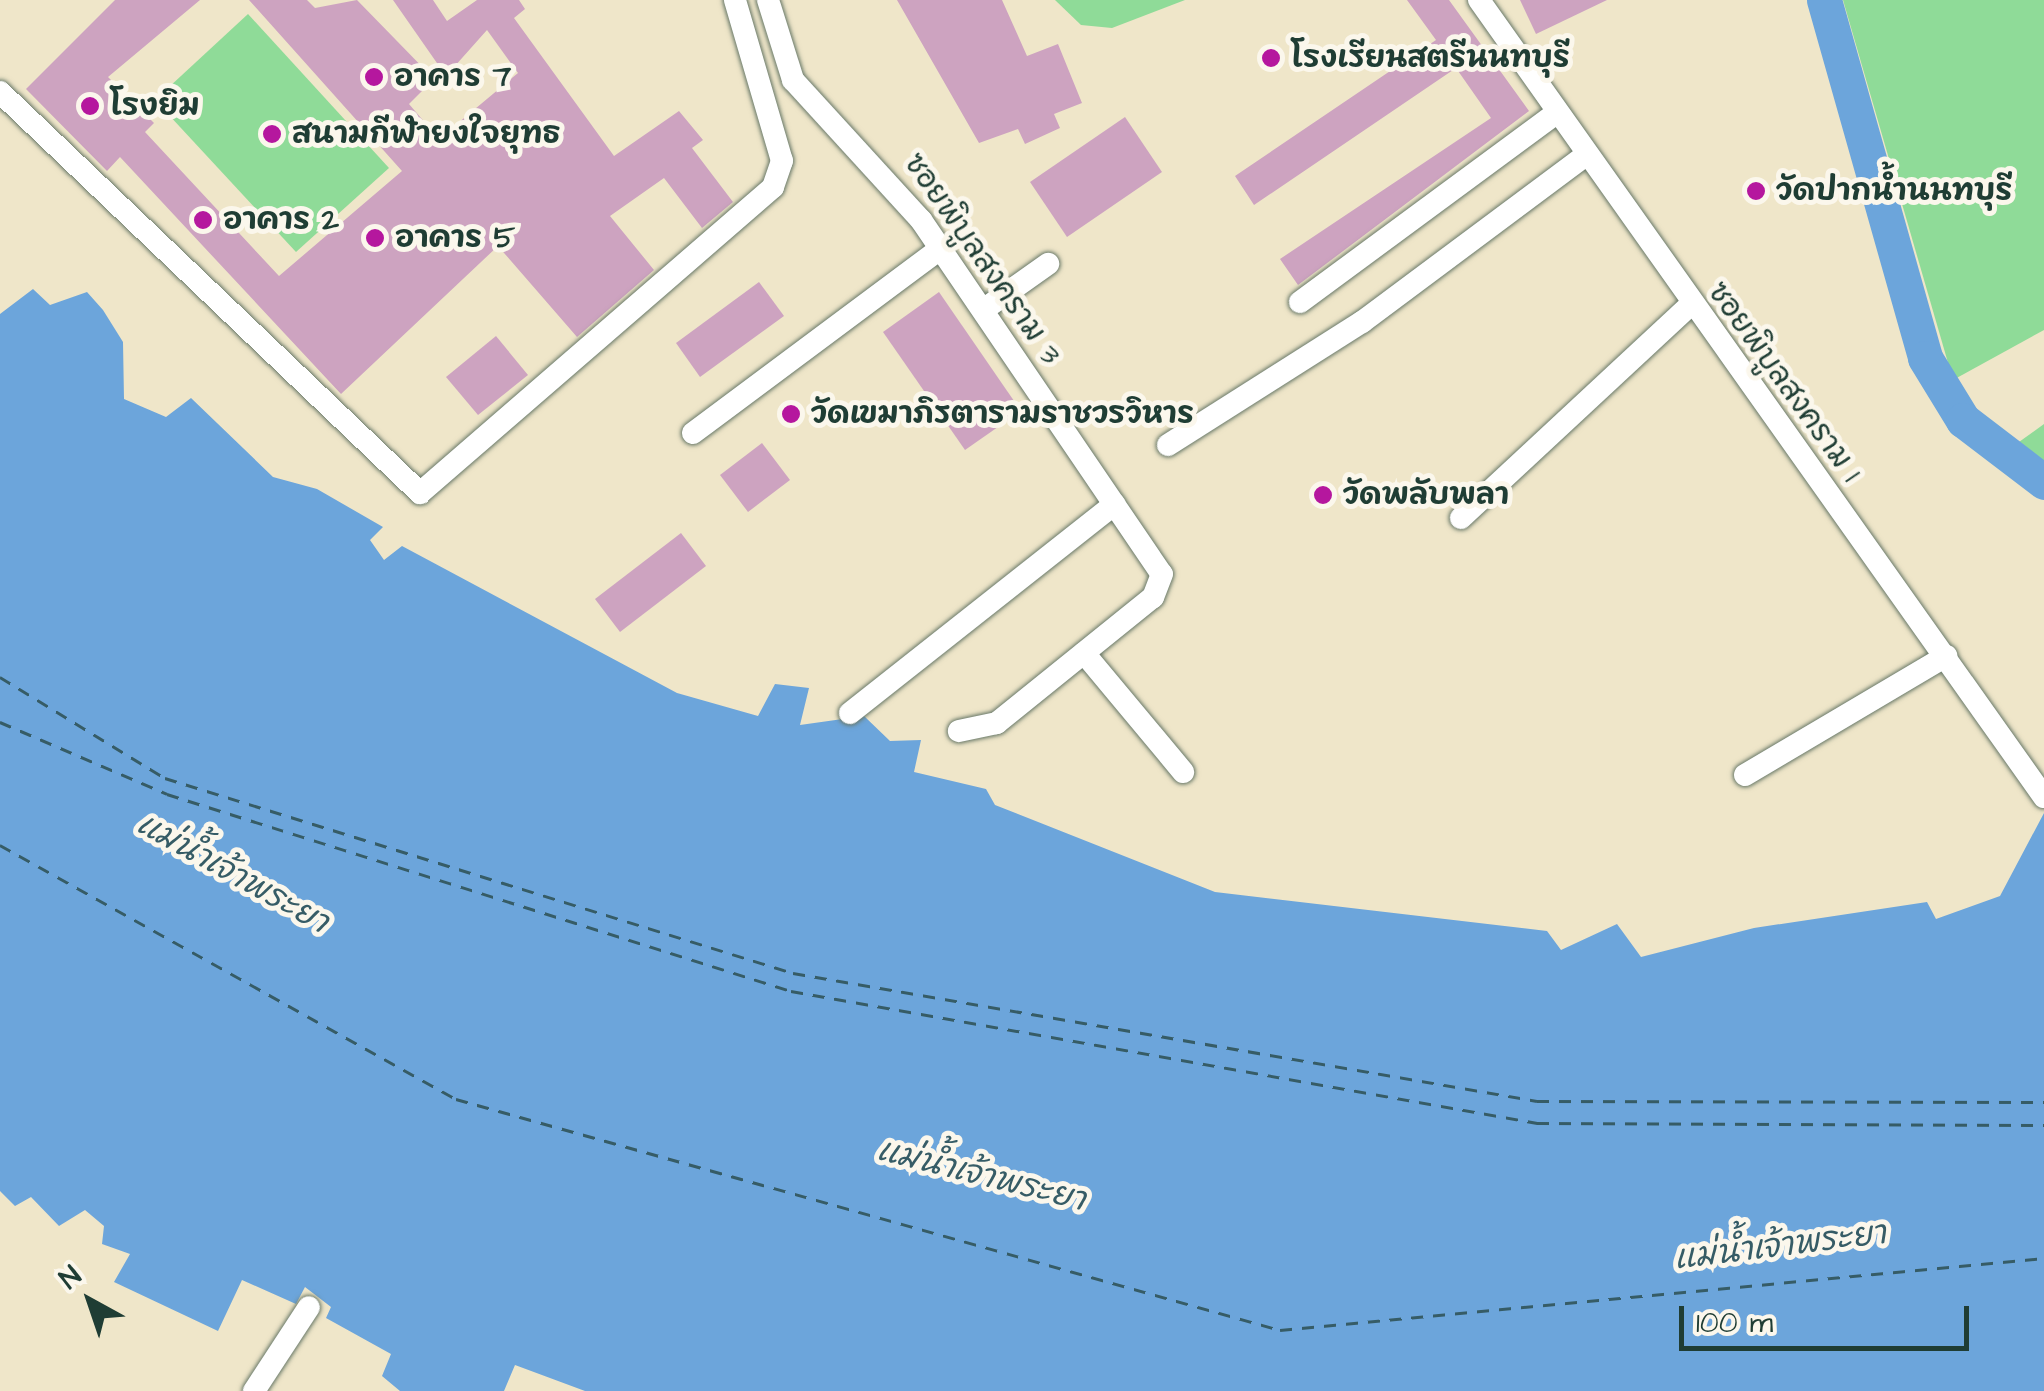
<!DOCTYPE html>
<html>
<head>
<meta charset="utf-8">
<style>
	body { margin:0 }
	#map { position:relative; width:2044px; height:1391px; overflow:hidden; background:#efe6c9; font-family:"Architects Daughter","Playpen Sans Thai",sans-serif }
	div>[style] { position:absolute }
	.green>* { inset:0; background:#8fdb98 }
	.water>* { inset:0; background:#6ca5db }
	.river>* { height:35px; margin:-17.5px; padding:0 17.5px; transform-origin:17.5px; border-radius:17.5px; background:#6ca5db }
	.ferry>* { height:2.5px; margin-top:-1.25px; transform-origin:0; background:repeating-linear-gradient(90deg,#365c66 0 12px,transparent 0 22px) }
	.building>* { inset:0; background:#cda3c0 }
	.roads { filter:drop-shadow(0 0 2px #687868) drop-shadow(0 0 2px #687868) }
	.minor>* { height:22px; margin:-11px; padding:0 11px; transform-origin:11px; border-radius:11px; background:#fff }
	.dots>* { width:28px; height:28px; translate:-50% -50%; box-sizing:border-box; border:5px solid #fbf7ec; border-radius:50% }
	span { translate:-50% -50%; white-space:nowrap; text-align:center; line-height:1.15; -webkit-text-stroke:10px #fbf7ec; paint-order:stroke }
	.poi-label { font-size:30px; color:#1f3d34; font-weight:700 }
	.left { translate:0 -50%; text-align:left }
	.street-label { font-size:30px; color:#1f3d34 }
	.water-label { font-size:32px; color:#365c66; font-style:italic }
	.north { position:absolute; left:40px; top:1251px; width:100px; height:100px; -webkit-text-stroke:8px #fbf7ec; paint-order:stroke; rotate:320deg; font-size:28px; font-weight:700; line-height:40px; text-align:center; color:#1f3d34 }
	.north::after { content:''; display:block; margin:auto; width:35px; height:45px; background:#1f3d34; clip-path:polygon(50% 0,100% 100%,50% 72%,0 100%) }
	.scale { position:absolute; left:1679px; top:1306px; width:290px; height:45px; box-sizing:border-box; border:5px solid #1f3d34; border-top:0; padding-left:12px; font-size:30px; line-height:35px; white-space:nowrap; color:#1f3d34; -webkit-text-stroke:8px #fbf7ec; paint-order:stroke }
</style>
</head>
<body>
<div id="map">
	<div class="green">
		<div style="clip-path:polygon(1055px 0,1185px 0,1112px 28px,1081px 25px)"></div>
		<div style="clip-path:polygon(1843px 0,2044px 0,2044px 330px,1953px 380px)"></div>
		<div style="clip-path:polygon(248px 14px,389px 168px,296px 252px,155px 100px)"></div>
		<div style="clip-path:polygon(2044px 424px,2044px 469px,2012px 447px)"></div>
	</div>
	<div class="water">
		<div style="clip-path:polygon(33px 289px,50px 305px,87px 292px,103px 310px,123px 342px,124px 399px,166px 417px,191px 398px,273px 477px,317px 489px,383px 527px,370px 540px,384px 560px,402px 546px,677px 693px,758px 716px,775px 684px,809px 688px,800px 725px,864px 716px,890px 741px,921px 740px,914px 772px,986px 789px,995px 805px,1215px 892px,1547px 931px,1561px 950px,1617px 924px,1641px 957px,1754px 928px,1927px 902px,1936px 919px,2000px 896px,2044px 813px,2044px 1391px,585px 1391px,515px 1365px,504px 1391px,400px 1391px,382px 1376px,391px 1354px,326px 1318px,331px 1307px,305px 1287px,296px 1304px,242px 1280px,218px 1331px,114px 1282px,130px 1254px,102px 1244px,104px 1226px,85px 1210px,59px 1226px,31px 1197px,15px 1206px,0 1191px,0 314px)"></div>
	</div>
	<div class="river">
		<div style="left:1824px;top:0;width:372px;rotate:74.2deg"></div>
		<div style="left:1925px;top:358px;width:73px;rotate:58.5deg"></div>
		<div style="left:1963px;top:420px;width:102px;rotate:37.4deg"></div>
	</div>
	<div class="ferry">
		<div style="left:0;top:677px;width:193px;rotate:31.5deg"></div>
		<div style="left:165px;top:778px;width:658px;rotate:17.25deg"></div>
		<div style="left:793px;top:973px;width:755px;rotate:9.76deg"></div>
		<div style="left:1537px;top:1101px;width:507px;rotate:0.11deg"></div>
		<div style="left:0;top:722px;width:182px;rotate:23.3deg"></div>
		<div style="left:167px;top:794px;width:654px;rotate:17.52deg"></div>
		<div style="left:791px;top:991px;width:758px;rotate:10.03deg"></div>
		<div style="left:1537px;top:1123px;width:507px;rotate:0.23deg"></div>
		<div style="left:0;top:845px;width:522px;rotate:29.12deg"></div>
		<div style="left:456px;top:1099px;width:856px;rotate:15.66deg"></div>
		<div style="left:1280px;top:1330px;width:767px;rotate:-5.38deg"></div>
	</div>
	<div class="building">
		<div style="clip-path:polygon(115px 0,200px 0,108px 77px,154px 123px,145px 132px,279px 276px,402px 171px,249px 0,307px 0,315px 8px,357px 0,434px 79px,409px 104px,439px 139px,518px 73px,487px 30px,446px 76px,393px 0,433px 0,447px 21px,477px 0,519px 0,525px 9px,514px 18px,614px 156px,679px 111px,703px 140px,692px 148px,733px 202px,702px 228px,664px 178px,610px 216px,654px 270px,577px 337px,498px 246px,341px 394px,120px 157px,107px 171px,26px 89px)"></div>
		<div style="clip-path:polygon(897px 0,1002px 0,1027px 56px,1058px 44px,1082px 103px,1054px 114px,1060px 128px,1025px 144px,1018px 129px,979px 143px)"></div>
		<div style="clip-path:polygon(1407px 0,1449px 0,1529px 111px,1298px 285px,1280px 259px,1491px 118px,1456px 68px,1254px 205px,1235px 176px,1436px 40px)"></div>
		<div style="clip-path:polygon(1520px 0,1607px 0,1536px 34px)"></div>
		<div style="clip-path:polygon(1125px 117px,1162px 172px,1067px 237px,1030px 182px)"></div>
		<div style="clip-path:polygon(759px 282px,784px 316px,700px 377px,676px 343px)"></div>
		<div style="clip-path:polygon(939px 292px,1021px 411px,965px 450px,883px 332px)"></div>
		<div style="clip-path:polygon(496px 336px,528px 375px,478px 415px,446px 377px)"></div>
		<div style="clip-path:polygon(762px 443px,790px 480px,748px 512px,720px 475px)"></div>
		<div style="clip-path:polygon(681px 533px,706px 566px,620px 632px,595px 599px)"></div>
	</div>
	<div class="roads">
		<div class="minor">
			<div style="left:768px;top:0;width:84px;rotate:72.6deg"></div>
			<div style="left:793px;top:80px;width:190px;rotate:47.6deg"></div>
			<div style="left:921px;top:220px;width:428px;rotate:55.8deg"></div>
			<div style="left:1162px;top:574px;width:25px;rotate:111deg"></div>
			<div style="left:1153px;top:597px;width:201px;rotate:141.1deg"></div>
			<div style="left:997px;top:723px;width:39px;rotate:168deg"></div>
			<div style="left:1479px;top:0;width:977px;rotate:54.67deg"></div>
			<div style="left:0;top:92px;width:581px;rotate:43.67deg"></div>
			<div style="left:420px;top:493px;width:467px;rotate:-40.9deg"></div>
			<div style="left:773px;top:187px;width:28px;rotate:-71deg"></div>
			<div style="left:782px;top:161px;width:168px;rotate:-106.3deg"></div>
			<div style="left:1300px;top:302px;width:317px;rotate:-36.4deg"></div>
			<div style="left:983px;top:310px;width:80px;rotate:-35.3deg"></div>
			<div style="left:693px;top:433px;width:309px;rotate:-36.7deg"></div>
			<div style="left:1168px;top:445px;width:230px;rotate:-32.4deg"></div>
			<div style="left:1362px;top:322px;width:278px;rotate:-36.7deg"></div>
			<div style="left:1461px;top:518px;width:314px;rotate:-42.9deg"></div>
			<div style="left:1084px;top:653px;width:155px;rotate:50.2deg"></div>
			<div style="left:850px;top:713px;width:337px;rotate:-38.3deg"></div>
			<div style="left:1745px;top:775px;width:234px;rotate:-30.6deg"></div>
			<div style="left:254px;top:1391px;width:100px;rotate:-56.8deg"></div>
		</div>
	</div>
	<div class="dots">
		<div style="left:1271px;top:58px;background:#b5179e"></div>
		<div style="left:374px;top:77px;background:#b5179e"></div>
		<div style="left:90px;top:106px;background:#b5179e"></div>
		<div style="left:272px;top:134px;background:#b5179e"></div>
		<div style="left:1756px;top:191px;background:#b5179e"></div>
		<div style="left:203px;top:220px;background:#b5179e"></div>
		<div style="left:375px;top:238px;background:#b5179e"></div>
		<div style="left:791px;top:414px;background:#b5179e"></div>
		<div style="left:1323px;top:495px;background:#b5179e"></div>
	</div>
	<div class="poi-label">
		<span class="left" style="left:1291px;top:58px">โรงเรียนสตรีนนทบุรี</span>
		<span class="left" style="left:394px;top:77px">อาคาร 7</span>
		<span class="left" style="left:110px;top:106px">โรงยิม</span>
		<span class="left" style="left:292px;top:134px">สนามกีฬายงใจยุทธ</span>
		<span class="left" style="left:1776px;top:191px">วัดปากน้ำนนทบุรี</span>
		<span class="left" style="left:223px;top:220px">อาคาร 2</span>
		<span class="left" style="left:395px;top:238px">อาคาร 5</span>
		<span class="left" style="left:811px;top:414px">วัดเขมาภิรตารามราชวรวิหาร</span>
		<span class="left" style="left:1343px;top:495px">วัดพลับพลา</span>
	</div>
	<div class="street-label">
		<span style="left:982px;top:259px;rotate:55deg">ซอยพิบูลสงคราม 3</span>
		<span style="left:1784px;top:382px;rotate:54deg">ซอยพิบูลสงคราม 1</span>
	</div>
	<div class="water-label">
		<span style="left:232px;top:874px;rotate:29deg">แม่น้ำเจ้าพระยา</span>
		<span style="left:981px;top:1176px;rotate:14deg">แม่น้ำเจ้าพระยา</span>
		<span style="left:1780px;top:1247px;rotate:-7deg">แม่น้ำเจ้าพระยา</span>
	</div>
	<div class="north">N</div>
	<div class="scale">100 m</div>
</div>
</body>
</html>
